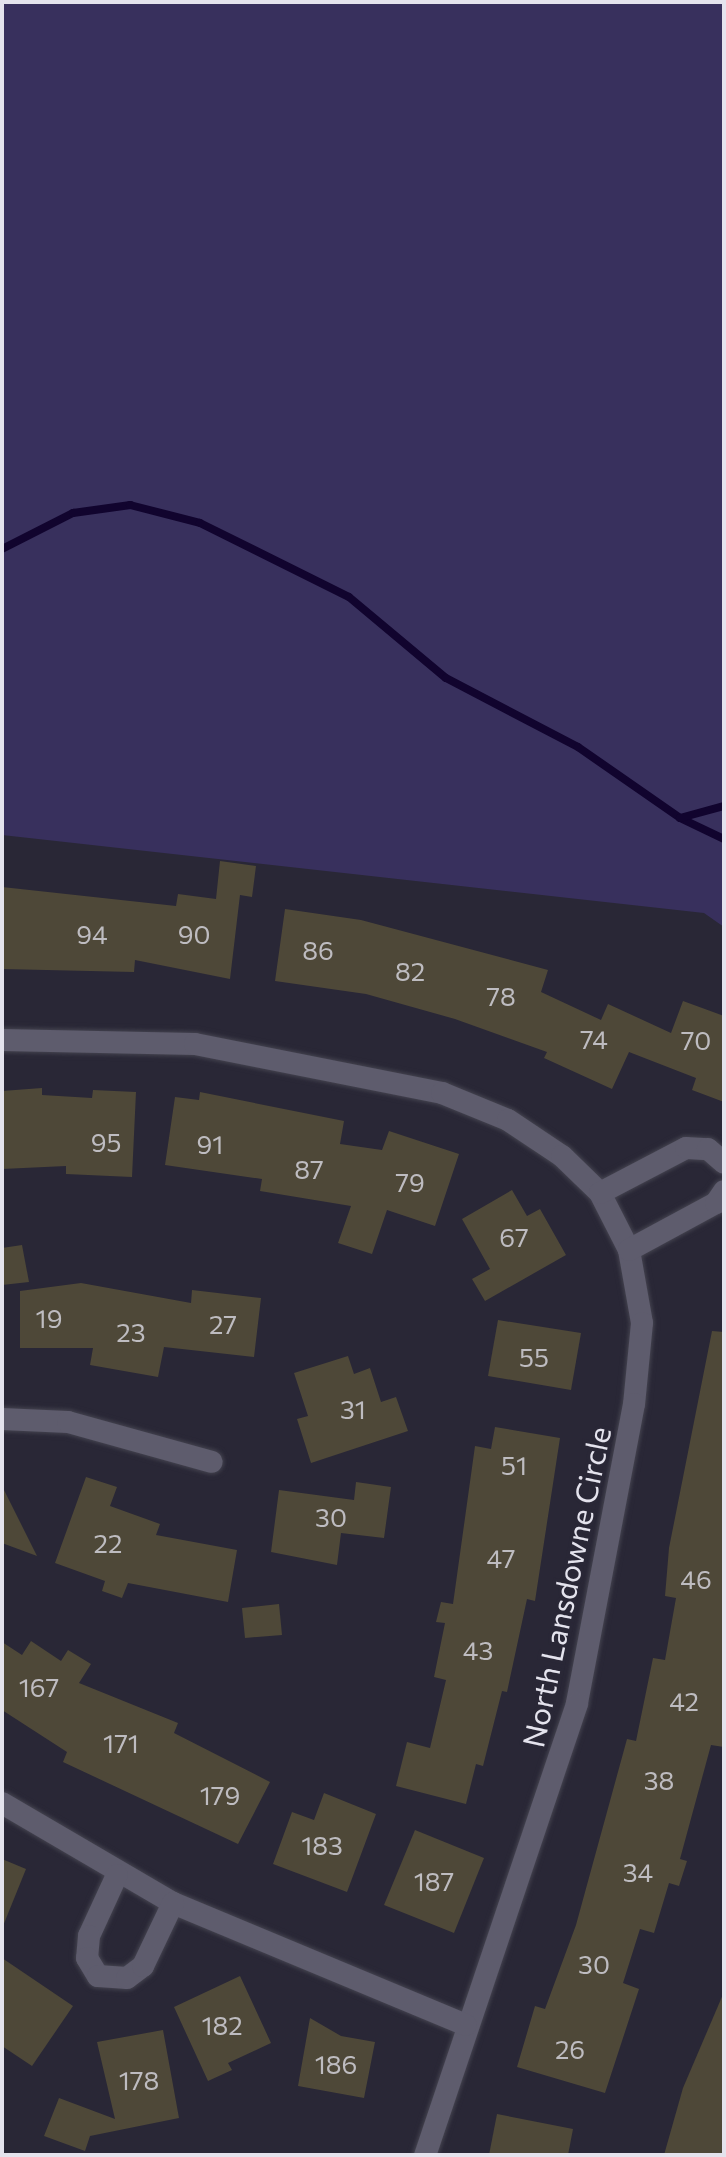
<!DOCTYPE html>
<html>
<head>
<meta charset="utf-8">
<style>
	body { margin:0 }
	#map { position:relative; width:726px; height:2157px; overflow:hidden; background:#292736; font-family:Commissioner,sans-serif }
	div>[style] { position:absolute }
	.green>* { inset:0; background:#38305d }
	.stream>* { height:8px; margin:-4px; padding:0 4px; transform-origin:4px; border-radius:4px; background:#11042e }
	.building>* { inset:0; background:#4e4838 }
	.roads { filter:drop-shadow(0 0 2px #44434f) drop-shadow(0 0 2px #44434f) }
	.minor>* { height:22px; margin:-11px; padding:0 11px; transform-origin:11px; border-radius:11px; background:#5e5c6d }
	span { translate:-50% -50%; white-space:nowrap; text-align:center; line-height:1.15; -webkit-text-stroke:7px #292736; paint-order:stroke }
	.number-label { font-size:26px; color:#bebcc0 }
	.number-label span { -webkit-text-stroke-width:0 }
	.street-label { font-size:30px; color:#e4e3ed }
	.frame { position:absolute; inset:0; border:4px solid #e4e3ed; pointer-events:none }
</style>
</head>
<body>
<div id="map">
	<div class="green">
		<div style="clip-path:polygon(2px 2px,724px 2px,724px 927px,704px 913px,2px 835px)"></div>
	</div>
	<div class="stream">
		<div style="left:2px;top:549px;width:80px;rotate:-26.9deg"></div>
		<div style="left:73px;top:513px;width:58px;rotate:-8deg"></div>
		<div style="left:130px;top:505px;width:72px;rotate:14.4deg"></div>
		<div style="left:200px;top:523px;width:166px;rotate:26.4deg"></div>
		<div style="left:349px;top:597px;width:126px;rotate:39.9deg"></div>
		<div style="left:446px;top:678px;width:149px;rotate:27.6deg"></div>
		<div style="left:578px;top:747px;width:124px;rotate:34.8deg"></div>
		<div style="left:680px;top:818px;width:49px;rotate:25.5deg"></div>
		<div style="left:680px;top:818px;width:46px;rotate:-15.3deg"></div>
	</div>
	<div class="building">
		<div style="clip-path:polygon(220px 861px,256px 866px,252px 897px,240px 895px,230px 979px,135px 960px,134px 972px,2px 969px,2px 887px,176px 906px,178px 894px,216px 899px)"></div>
		<div style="clip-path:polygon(285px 909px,361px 920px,548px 970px,541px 992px,601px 1020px,608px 1004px,671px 1033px,683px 1001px,724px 1016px,724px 1102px,692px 1090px,696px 1078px,629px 1052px,612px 1089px,544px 1058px,547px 1052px,455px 1019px,366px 994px,275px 981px)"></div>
		<div style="clip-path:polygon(42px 1088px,42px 1095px,92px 1098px,93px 1090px,136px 1092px,132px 1177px,66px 1174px,66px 1166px,2px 1169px,2px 1091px)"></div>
		<div style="clip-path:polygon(200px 1092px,344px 1121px,340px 1144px,382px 1150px,389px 1131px,459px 1154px,435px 1226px,387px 1210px,372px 1254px,338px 1243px,351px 1206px,260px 1191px,262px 1179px,165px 1165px,175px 1097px,199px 1100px)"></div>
		<div style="clip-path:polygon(512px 1190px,527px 1216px,540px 1209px,566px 1255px,485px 1301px,472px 1279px,490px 1269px,462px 1219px)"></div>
		<div style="clip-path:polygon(22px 1245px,29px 1282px,2px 1285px,2px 1248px)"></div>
		<div style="clip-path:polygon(81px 1283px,191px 1303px,192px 1290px,261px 1298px,254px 1357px,164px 1347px,158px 1377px,90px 1365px,93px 1348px,20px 1348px,20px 1291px)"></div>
		<div style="clip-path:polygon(498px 1320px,581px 1333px,571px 1390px,488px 1376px)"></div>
		<div style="clip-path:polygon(712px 1331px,724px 1332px,724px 1747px,711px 1745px,680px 1859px,687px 1861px,679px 1886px,669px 1883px,654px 1933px,640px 1929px,623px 1983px,639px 1989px,605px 2093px,517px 2067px,535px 2006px,545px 2009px,576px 1925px,627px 1739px,636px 1741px,653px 1658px,665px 1660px,676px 1598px,665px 1596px,669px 1548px)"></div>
		<div style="clip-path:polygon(348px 1356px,354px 1374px,370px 1368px,381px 1402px,396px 1397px,408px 1431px,311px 1463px,297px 1419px,308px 1416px,294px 1373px)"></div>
		<div style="clip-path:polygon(495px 1427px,560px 1438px,535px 1601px,527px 1599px,507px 1692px,502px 1691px,483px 1766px,476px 1764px,466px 1804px,396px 1786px,407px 1742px,430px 1748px,446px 1680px,434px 1677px,445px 1623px,436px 1622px,441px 1602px,453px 1604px,475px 1446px,491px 1449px)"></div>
		<div style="clip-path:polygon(86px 1477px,117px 1487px,110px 1506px,160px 1524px,156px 1535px,237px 1550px,228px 1602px,128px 1583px,122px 1598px,102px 1591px,105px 1581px,55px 1563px)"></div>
		<div style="clip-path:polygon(356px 1482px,391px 1487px,384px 1538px,341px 1533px,337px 1565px,271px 1552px,279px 1490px,354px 1500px)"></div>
		<div style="clip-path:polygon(2px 1486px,37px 1556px,2px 1543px)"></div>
		<div style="clip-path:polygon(279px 1604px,282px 1635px,245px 1638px,242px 1608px)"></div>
		<div style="clip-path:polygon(31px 1641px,61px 1661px,68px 1650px,91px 1664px,79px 1683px,178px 1723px,174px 1733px,270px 1782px,238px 1844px,63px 1762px,67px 1752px,2px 1710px,2px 1642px,22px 1655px)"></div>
		<div style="clip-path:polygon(324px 1793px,376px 1814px,347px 1892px,273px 1864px,292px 1812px,314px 1820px)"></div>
		<div style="clip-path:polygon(415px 1830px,484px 1858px,454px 1933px,384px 1905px)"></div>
		<div style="clip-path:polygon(2px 1859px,26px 1869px,3px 1926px,2px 1926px)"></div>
		<div style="clip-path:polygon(2px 1958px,73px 2006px,32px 2066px,2px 2046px)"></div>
		<div style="clip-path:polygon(240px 1976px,271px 2043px,228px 2063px,232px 2070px,208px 2081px,174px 2007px)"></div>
		<div style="clip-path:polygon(724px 1992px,724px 2155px,664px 2155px,683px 2088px)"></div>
		<div style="clip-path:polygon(310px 2018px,341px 2036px,375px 2042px,364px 2098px,298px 2086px)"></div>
		<div style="clip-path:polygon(163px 2030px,179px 2118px,90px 2136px,85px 2151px,44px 2136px,59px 2098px,115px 2119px,97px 2042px)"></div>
		<div style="clip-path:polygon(497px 2114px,573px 2129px,568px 2155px,489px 2155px)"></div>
	</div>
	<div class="roads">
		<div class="minor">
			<div style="left:2px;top:1040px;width:193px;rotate:1.2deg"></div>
			<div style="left:195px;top:1044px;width:252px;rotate:11.2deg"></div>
			<div style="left:442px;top:1093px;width:71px;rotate:22.2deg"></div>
			<div style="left:508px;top:1120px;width:65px;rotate:33.7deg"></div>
			<div style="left:562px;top:1156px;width:53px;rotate:44.2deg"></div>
			<div style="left:600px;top:1193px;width:64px;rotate:63deg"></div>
			<div style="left:629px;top:1250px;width:74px;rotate:79.9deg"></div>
			<div style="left:642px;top:1323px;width:81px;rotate:95.6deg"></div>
			<div style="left:634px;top:1404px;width:305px;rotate:100.8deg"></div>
			<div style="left:577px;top:1704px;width:476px;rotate:108.6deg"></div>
			<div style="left:600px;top:1193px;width:97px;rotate:-27.6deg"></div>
			<div style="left:686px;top:1148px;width:22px;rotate:3deg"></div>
			<div style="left:708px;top:1149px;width:21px;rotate:41deg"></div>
			<div style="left:629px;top:1250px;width:99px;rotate:-28.4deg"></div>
			<div style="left:716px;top:1203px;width:14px;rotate:-56deg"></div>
			<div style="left:2px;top:1419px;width:66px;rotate:2.6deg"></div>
			<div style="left:68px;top:1422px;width:149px;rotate:15.5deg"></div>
			<div style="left:2px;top:1803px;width:198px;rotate:30.3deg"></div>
			<div style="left:173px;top:1903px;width:317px;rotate:22.6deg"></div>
			<div style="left:117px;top:1875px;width:67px;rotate:114.7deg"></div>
			<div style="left:89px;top:1936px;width:22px;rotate:95deg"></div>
			<div style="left:87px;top:1958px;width:21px;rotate:59deg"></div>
			<div style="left:98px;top:1976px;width:29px;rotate:4deg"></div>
			<div style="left:127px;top:1978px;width:20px;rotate:-37deg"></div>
			<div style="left:143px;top:1966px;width:70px;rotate:-64.5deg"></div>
		</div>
	</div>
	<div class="number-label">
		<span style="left:92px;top:934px">94</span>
		<span style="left:194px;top:934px">90</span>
		<span style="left:318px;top:950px">86</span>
		<span style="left:410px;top:971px">82</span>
		<span style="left:501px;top:996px">78</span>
		<span style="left:594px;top:1039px">74</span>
		<span style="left:696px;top:1040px">70</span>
		<span style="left:106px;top:1142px">95</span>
		<span style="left:210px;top:1144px">91</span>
		<span style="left:309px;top:1169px">87</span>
		<span style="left:410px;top:1182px">79</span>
		<span style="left:514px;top:1237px">67</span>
		<span style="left:49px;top:1318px">19</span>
		<span style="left:223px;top:1324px">27</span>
		<span style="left:131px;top:1332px">23</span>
		<span style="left:534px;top:1357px">55</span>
		<span style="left:353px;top:1409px">31</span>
		<span style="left:514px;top:1465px">51</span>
		<span style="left:331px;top:1517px">30</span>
		<span style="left:108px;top:1543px">22</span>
		<span style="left:501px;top:1558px">47</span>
		<span style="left:696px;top:1579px">46</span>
		<span style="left:478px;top:1650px">43</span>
		<span style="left:39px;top:1687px">167</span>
		<span style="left:684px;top:1701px">42</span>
		<span style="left:121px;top:1743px">171</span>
		<span style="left:659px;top:1780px">38</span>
		<span style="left:220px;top:1795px">179</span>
		<span style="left:322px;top:1845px">183</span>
		<span style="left:638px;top:1872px">34</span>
		<span style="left:434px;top:1881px">187</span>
		<span style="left:594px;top:1964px">30</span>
		<span style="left:222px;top:2025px">182</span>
		<span style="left:570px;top:2049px">26</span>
		<span style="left:336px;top:2064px">186</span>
		<span style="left:139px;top:2080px">178</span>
	</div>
	<div class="street-label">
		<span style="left:566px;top:1587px;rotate:-78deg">North Lansdowne Circle</span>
	</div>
	<div class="frame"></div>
</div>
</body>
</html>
